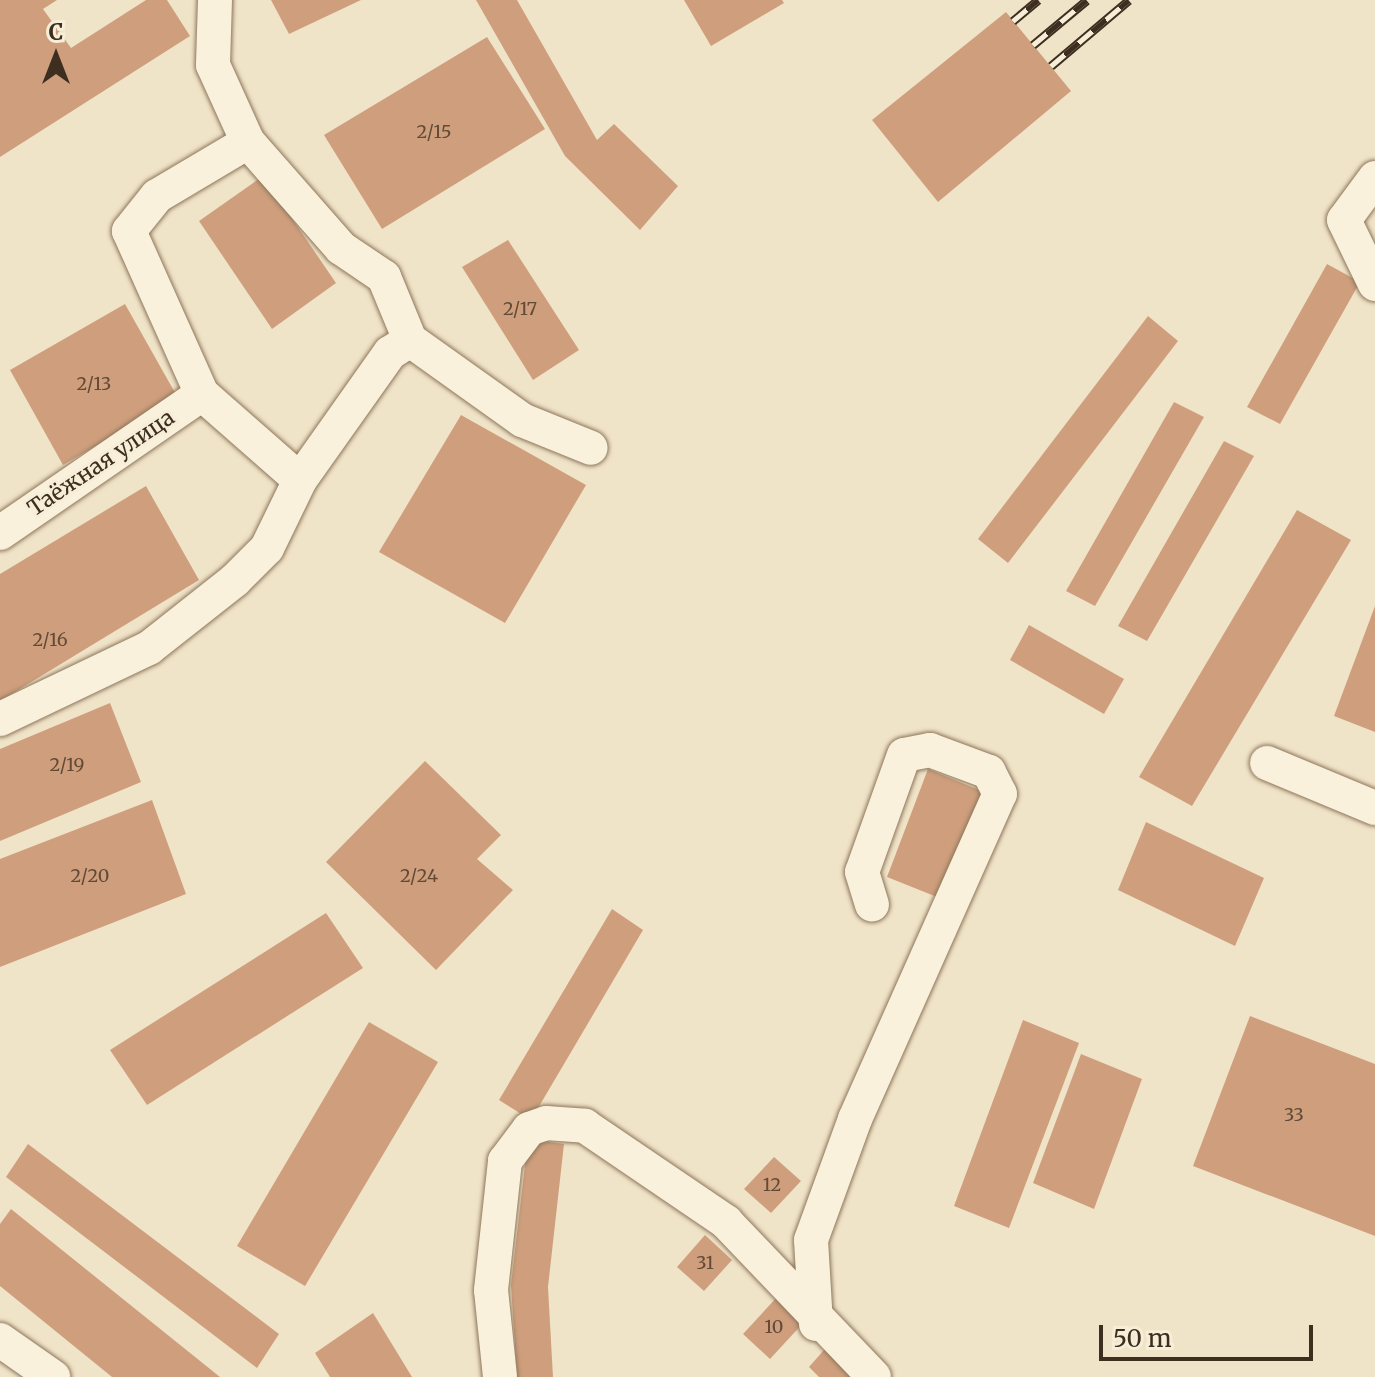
<!DOCTYPE html>
<html>
<head>
<meta charset="utf-8">
<style>
	body { margin:0 }
	#map { position:relative; width:1375px; height:1377px; overflow:hidden; background:#f0e4c8; font-family:Merriweather,serif }
	div>[style] { position:absolute }
	.building>* { inset:0; background:#cf9f7d }
	.roads { filter:drop-shadow(0 0 2px #8d765c) drop-shadow(0 0 2px #8d765c) }
	.minor>* { height:34px; margin:-17px; padding:0 17px; transform-origin:17px; border-radius:17px; background:#faf1dc }
	.rail>* { height:9px; margin-top:-4.5px; transform-origin:0; background:repeating-linear-gradient(90deg,#f7eed8 0 18px,#3d2e20 0 36px); box-sizing:border-box; border-block:2px solid #3d2e20 }
	span { translate:-50% -50%; white-space:nowrap; text-align:center; line-height:1.15; -webkit-text-stroke:6px #f7eed8; paint-order:stroke }
	.number-label { font-size:18px; color:#624a37 }
	.number-label span { -webkit-text-stroke-width:0 }
	.street-label { font-size:22px; color:#3d2e20 }
	.north { position:absolute; left:16px; top:16px; width:80px; height:80px; -webkit-text-stroke:6px #f7eed8; paint-order:stroke; rotate:0deg; font-size:22px; font-weight:700; line-height:32px; text-align:center; color:#3d2e20 }
	.north::after { content:''; display:block; margin:auto; width:28px; height:36px; background:#3d2e20; clip-path:polygon(50% 0,100% 100%,50% 72%,0 100%) }
	.scale { position:absolute; left:1099px; top:1325px; width:214px; height:36px; box-sizing:border-box; border:4px solid #3d2e20; border-top:0; padding-left:10px; font-size:24px; line-height:28px; white-space:nowrap; color:#3d2e20; -webkit-text-stroke:6px #f7eed8; paint-order:stroke }
</style>
</head>
<body>
<div id="map">
	<div class="building">
		<div style="clip-path:polygon(0 0,57px 0,43px 9px,71px 48px,146px 0,167px 0,190px 36px,0 157px)"></div>
		<div style="clip-path:polygon(271px 0,361px 0,289px 34px)"></div>
		<div style="clip-path:polygon(476px 0,517px 0,597px 140px,614px 124px,678px 186px,640px 230px,565px 156px)"></div>
		<div style="clip-path:polygon(684px 0,782px 0,784px 3px,711px 46px)"></div>
		<div style="clip-path:polygon(1006px 12px,1071px 91px,938px 202px,872px 120px)"></div>
		<div style="clip-path:polygon(487px 37px,545px 129px,382px 229px,324px 135px)"></div>
		<div style="clip-path:polygon(263px 176px,336px 283px,272px 329px,199px 221px)"></div>
		<div style="clip-path:polygon(508px 240px,579px 350px,533px 380px,462px 267px)"></div>
		<div style="clip-path:polygon(1327px 264px,1360px 282px,1280px 424px,1247px 407px)"></div>
		<div style="clip-path:polygon(125px 304px,178px 398px,63px 465px,10px 370px)"></div>
		<div style="clip-path:polygon(1148px 316px,1178px 341px,1008px 563px,978px 539px)"></div>
		<div style="clip-path:polygon(1174px 402px,1204px 417px,1095px 606px,1066px 591px)"></div>
		<div style="clip-path:polygon(461px 415px,586px 485px,505px 623px,379px 552px)"></div>
		<div style="clip-path:polygon(1224px 441px,1254px 456px,1147px 641px,1118px 626px)"></div>
		<div style="clip-path:polygon(146px 486px,199px 580px,0 701px,0 574px)"></div>
		<div style="clip-path:polygon(1297px 510px,1351px 540px,1192px 806px,1139px 777px)"></div>
		<div style="clip-path:polygon(1375px 606px,1375px 732px,1334px 716px)"></div>
		<div style="clip-path:polygon(1029px 625px,1124px 679px,1104px 714px,1010px 660px)"></div>
		<div style="clip-path:polygon(110px 703px,141px 782px,0 841px,0 749px)"></div>
		<div style="clip-path:polygon(425px 761px,501px 835px,477px 859px,513px 890px,436px 970px,326px 862px)"></div>
		<div style="clip-path:polygon(928px 769px,984px 792px,942px 899px,887px 877px)"></div>
		<div style="clip-path:polygon(152px 800px,186px 894px,0 967px,0 859px)"></div>
		<div style="clip-path:polygon(1146px 822px,1264px 878px,1235px 946px,1118px 890px)"></div>
		<div style="clip-path:polygon(612px 909px,643px 930px,531px 1120px,499px 1100px)"></div>
		<div style="clip-path:polygon(326px 913px,363px 968px,147px 1105px,110px 1050px)"></div>
		<div style="clip-path:polygon(1250px 1016px,1375px 1064px,1375px 1236px,1193px 1166px)"></div>
		<div style="clip-path:polygon(1023px 1020px,1079px 1043px,1009px 1228px,954px 1206px)"></div>
		<div style="clip-path:polygon(369px 1022px,438px 1062px,305px 1286px,237px 1246px)"></div>
		<div style="clip-path:polygon(1081px 1054px,1142px 1079px,1094px 1209px,1033px 1183px)"></div>
		<div style="clip-path:polygon(528px 1139px,564px 1144px,548px 1287px,553px 1377px,517px 1377px,511px 1285px)"></div>
		<div style="clip-path:polygon(28px 1144px,279px 1334px,257px 1368px,6px 1177px)"></div>
		<div style="clip-path:polygon(774px 1157px,801px 1181px,771px 1213px,744px 1189px)"></div>
		<div style="clip-path:polygon(11px 1209px,220px 1377px,112px 1377px,0 1286px,0 1224px)"></div>
		<div style="clip-path:polygon(705px 1235px,732px 1260px,704px 1291px,677px 1267px)"></div>
		<div style="clip-path:polygon(778px 1296px,806px 1320px,770px 1359px,743px 1334px)"></div>
		<div style="clip-path:polygon(373px 1313px,412px 1377px,330px 1377px,315px 1353px)"></div>
		<div style="clip-path:polygon(831px 1342px,865px 1377px,819px 1377px,809px 1367px)"></div>
	</div>
	<div class="roads">
		<div class="minor">
			<div style="left:215px;top:0;width:65px;rotate:91.8deg"></div>
			<div style="left:213px;top:65px;width:85px;rotate:65.6deg"></div>
			<div style="left:248px;top:142px;width:141px;rotate:48.7deg"></div>
			<div style="left:341px;top:248px;width:52px;rotate:34deg"></div>
			<div style="left:384px;top:277px;width:68px;rotate:67.6deg"></div>
			<div style="left:248px;top:142px;width:106px;rotate:149.3deg"></div>
			<div style="left:157px;top:196px;width:45px;rotate:128.7deg"></div>
			<div style="left:129px;top:231px;width:179px;rotate:65.9deg"></div>
			<div style="left:202px;top:394px;width:130px;rotate:41.3deg"></div>
			<div style="left:1375px;top:178px;width:52px;rotate:126.4deg"></div>
			<div style="left:1344px;top:220px;width:71px;rotate:64.2deg"></div>
			<div style="left:0;top:533px;width:245px;rotate:-34.5deg"></div>
			<div style="left:0;top:719px;width:165px;rotate:-25.5deg"></div>
			<div style="left:149px;top:648px;width:110px;rotate:-38.3deg"></div>
			<div style="left:235px;top:580px;width:45px;rotate:-45deg"></div>
			<div style="left:267px;top:548px;width:76px;rotate:-64.1deg"></div>
			<div style="left:300px;top:480px;width:156px;rotate:-54.7deg"></div>
			<div style="left:390px;top:353px;width:24px;rotate:-33deg"></div>
			<div style="left:410px;top:340px;width:138px;rotate:35.5deg"></div>
			<div style="left:522px;top:420px;width:74px;rotate:22.1deg"></div>
			<div style="left:1267px;top:763px;width:117px;rotate:22.6deg"></div>
			<div style="left:816px;top:1324px;width:84px;rotate:-93.4deg"></div>
			<div style="left:811px;top:1240px;width:129px;rotate:-70deg"></div>
			<div style="left:855px;top:1119px;width:356px;rotate:-66deg"></div>
			<div style="left:1000px;top:794px;width:25px;rotate:-117deg"></div>
			<div style="left:989px;top:772px;width:63px;rotate:-159.6deg"></div>
			<div style="left:930px;top:750px;width:26px;rotate:169deg"></div>
			<div style="left:904px;top:755px;width:124px;rotate:109.7deg"></div>
			<div style="left:862px;top:872px;width:34px;rotate:73deg"></div>
			<div style="left:0;top:1340px;width:65px;rotate:34.9deg"></div>
			<div style="left:500px;top:1377px;width:87px;rotate:-95.9deg"></div>
			<div style="left:491px;top:1290px;width:130px;rotate:-83.8deg"></div>
			<div style="left:505px;top:1161px;width:40px;rotate:-53deg"></div>
			<div style="left:529px;top:1129px;width:18px;rotate:-19deg"></div>
			<div style="left:546px;top:1123px;width:39px;rotate:4deg"></div>
			<div style="left:585px;top:1126px;width:171px;rotate:34.2deg"></div>
			<div style="left:726px;top:1222px;width:214px;rotate:46.3deg"></div>
		</div>
	</div>
	<div class="rail">
		<div style="left:1013px;top:21px;width:33px;rotate:-40deg"></div>
		<div style="left:1033px;top:45px;width:70px;rotate:-39.8deg"></div>
		<div style="left:1051px;top:66px;width:102px;rotate:-40.2deg"></div>
	</div>
	<div class="number-label">
		<span style="left:434px;top:132px">2/15</span>
		<span style="left:520px;top:309px">2/17</span>
		<span style="left:94px;top:384px">2/13</span>
		<span style="left:50px;top:640px">2/16</span>
		<span style="left:67px;top:765px">2/19</span>
		<span style="left:90px;top:876px">2/20</span>
		<span style="left:419px;top:876px">2/24</span>
		<span style="left:1294px;top:1115px">33</span>
		<span style="left:772px;top:1185px">12</span>
		<span style="left:705px;top:1263px">31</span>
		<span style="left:774px;top:1327px">10</span>
	</div>
	<div class="street-label">
		<span style="left:101px;top:463px;rotate:-34deg">Таёжная улица</span>
	</div>
	<div class="north">С</div>
	<div class="scale">50 m</div>
</div>
</body>
</html>
